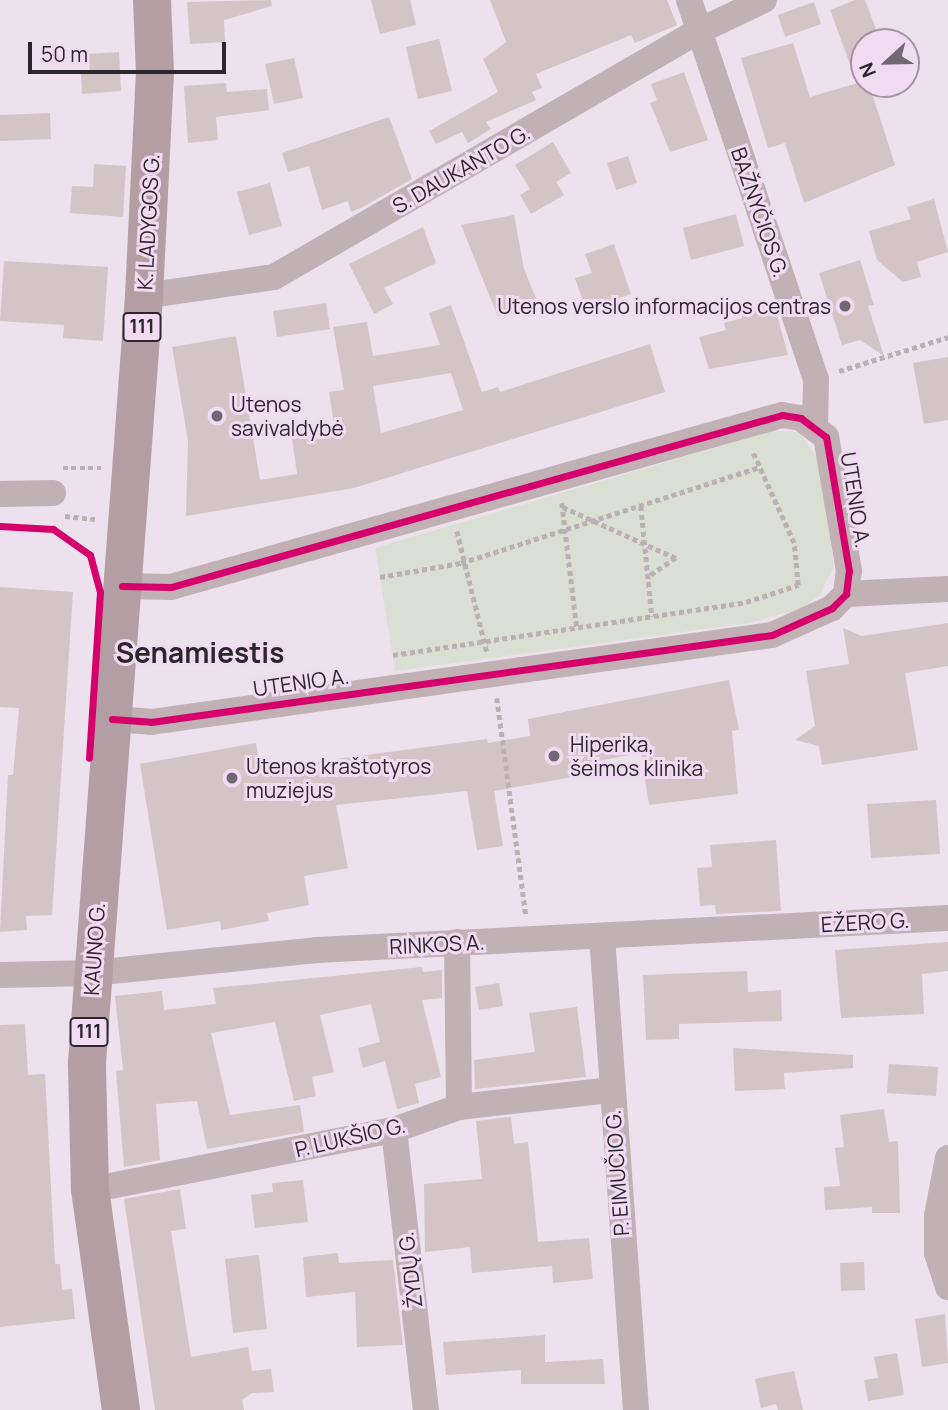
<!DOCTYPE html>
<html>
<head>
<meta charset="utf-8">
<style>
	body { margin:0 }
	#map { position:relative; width:948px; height:1410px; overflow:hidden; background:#ece1ed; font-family:Manrope,sans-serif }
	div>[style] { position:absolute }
	.green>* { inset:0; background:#dadfd4 }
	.building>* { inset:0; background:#d4c4c6 }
	.path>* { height:4.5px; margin-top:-2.25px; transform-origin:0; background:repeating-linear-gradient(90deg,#bcb0b5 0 5px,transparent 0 8.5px) }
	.minor>* { height:26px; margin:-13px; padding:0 13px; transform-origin:13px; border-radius:13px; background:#c1b1b5 }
	.primary>* { height:38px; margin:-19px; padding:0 19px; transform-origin:19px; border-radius:19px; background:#b39ea4 }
	.cycleway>* { height:7px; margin:-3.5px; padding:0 3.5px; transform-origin:3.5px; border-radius:3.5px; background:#d6006c }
	.dots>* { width:19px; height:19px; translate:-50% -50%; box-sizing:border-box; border:4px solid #f1dbf3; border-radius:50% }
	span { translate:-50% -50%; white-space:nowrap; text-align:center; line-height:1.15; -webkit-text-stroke:6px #f1dbf3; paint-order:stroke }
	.shield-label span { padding:2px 5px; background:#f1dbf3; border:2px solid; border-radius:5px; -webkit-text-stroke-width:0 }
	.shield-label { font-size:19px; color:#2d252e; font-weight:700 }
	.street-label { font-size:21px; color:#2d252e }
	.poi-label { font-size:21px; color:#2d252e }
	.right { translate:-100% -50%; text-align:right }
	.left { translate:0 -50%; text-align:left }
	.district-label { font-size:28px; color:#2d252e; font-weight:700 }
	.north { position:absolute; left:850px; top:28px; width:70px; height:70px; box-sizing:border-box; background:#f1dbf3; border:2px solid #a392a4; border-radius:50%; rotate:248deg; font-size:19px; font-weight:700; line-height:28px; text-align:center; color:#2d252e }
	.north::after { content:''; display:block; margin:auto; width:24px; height:32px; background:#706771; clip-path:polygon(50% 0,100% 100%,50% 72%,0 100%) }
	.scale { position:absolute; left:28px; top:42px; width:198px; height:32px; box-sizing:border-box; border:4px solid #2d252e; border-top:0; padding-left:9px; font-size:21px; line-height:24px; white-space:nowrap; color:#2d252e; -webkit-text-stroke:5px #f1dbf3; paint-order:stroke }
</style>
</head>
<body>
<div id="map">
	<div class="green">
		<div style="clip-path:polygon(772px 431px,799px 432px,818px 459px,834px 566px,820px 595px,800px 609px,749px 623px,395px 671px,375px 548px)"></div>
	</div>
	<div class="building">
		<div style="clip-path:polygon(271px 0,272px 6px,224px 20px,225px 42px,190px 44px,187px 2px)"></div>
		<div style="clip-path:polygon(371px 0,410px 0,416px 25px,380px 34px)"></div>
		<div style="clip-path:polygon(490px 0,667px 0,677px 25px,635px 43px,631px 35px,536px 74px,542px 88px,532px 92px,536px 100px,486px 122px,491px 129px,468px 143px,462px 132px,436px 144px,429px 131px,498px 92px,483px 59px,506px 42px)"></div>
		<div style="clip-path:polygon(855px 0,865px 0,881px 42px,864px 42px,864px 84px,869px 84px,895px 165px,804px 203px,785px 143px,768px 148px,741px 58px,793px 43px,810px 97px,857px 83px,830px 10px)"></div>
		<div style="clip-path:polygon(814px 2px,821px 24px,785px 37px,778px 15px)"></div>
		<div style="clip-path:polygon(439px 39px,452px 91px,418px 99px,406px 47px)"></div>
		<div style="clip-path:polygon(119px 52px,121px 91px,82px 94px,81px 74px,90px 73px,89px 54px)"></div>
		<div style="clip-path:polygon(294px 58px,303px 98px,274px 104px,265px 64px)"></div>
		<div style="clip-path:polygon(684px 72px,708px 140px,670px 152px,650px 103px,657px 100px,651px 84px)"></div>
		<div style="clip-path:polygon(226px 83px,227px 92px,267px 89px,269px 110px,216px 117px,218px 140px,188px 143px,184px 86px)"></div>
		<div style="clip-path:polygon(50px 113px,51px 139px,0 141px,0 115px)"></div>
		<div style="clip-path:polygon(389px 117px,412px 179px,361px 208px,351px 212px,348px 201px,322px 210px,309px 166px,288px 172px,282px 153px)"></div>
		<div style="clip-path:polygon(553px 142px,571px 173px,556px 182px,564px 195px,531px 214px,520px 195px,530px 189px,515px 165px)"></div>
		<div style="clip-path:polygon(628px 156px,637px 183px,616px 190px,607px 163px)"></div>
		<div style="clip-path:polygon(94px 164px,126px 166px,123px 217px,70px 213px,72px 186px,93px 187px)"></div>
		<div style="clip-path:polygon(270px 183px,282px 226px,249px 235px,237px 192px)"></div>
		<div style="clip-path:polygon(934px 199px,948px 252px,917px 262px,921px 277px,903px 282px,877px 260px,869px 231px,911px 219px,907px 207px)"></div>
		<div style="clip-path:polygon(736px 214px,744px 246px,691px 260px,683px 228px)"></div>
		<div style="clip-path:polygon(514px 215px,524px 269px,537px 301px,498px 317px,461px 225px)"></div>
		<div style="clip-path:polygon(423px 227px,436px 263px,384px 288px,393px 304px,374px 314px,349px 264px)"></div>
		<div style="clip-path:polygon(614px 244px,631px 294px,586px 310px,575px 278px,592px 273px,585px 254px)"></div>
		<div style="clip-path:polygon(860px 260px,874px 305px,868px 306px,884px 356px,860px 340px,842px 345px,819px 273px)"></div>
		<div style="clip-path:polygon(4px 261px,108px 267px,103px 341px,63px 338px,64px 325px,0 321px)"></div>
		<div style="clip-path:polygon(773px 300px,788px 355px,709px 369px,699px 337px,726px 330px,724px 323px,742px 318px,740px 309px)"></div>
		<div style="clip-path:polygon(326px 303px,330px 329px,277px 337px,273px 311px)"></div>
		<div style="clip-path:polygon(evenodd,451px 305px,482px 392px,498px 387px,500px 392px,650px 344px,665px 392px,354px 488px,186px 516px,188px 441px,172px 347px,236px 336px,260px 480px,297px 474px,291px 431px,334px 424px,329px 392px,344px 390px,333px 327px,367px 322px,373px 356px,440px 345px,429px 313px,451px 305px,451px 373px,463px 410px,381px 433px,373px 386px,451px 373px)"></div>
		<div style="clip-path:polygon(948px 357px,948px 420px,924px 424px,913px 363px)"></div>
		<div style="clip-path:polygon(0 587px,73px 592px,52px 915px,26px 916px,27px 930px,0 932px,8px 775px,13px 775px,19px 708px,0 707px)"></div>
		<div style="clip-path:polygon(948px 623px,948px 666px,905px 673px,918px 750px,822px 765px,819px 746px,795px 740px,815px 726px,806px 671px,849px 664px,843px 628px,862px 636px)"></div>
		<div style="clip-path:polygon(729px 680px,739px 730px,732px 731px,738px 794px,649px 805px,641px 753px,587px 763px,589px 774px,494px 791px,503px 846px,477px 850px,467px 791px,336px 805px,348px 868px,304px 876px,309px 905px,267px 913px,269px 921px,221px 930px,220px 921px,167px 930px,140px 764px,256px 743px,261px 769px,487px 739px,488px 743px,530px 736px,528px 719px)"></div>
		<div style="clip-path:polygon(936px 800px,940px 854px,871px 858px,867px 804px)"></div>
		<div style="clip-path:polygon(776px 840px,781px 911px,716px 914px,715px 905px,700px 906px,697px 868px,712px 867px,710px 845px)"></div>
		<div style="clip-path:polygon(948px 942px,948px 971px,922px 974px,924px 1014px,841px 1018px,835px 950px)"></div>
		<div style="clip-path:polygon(422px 967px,423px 972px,442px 970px,442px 998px,422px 1000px,441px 1077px,415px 1084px,419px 1103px,397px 1109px,385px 1061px,363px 1068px,358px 1048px,380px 1042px,371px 1004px,320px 1015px,334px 1072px,312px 1077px,316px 1096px,294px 1101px,275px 1022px,211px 1033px,230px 1115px,300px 1105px,304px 1132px,207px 1149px,197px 1101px,156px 1104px,160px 1160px,124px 1167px,116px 1071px,123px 1070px,115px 996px,162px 991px,164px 1010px,216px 1004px,213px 988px)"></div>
		<div style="clip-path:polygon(747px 971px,748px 992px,781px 990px,782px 1021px,679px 1024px,679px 1039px,646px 1040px,643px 975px)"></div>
		<div style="clip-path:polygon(499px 983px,503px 1006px,479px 1010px,475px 987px)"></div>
		<div style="clip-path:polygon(577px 1007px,586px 1077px,475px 1089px,474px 1060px,535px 1052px,529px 1013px)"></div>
		<div style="clip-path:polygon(25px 1024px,28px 1075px,45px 1074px,55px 1264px,60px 1264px,62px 1290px,72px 1289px,75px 1319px,0 1327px,0 1025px)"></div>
		<div style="clip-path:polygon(733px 1048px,853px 1055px,853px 1068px,784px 1073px,785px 1089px,735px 1091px)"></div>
		<div style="clip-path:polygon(889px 1064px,938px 1067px,936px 1096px,887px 1093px)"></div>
		<div style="clip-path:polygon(884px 1109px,889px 1142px,898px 1141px,900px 1213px,872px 1213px,872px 1207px,825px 1210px,824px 1187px,840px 1186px,835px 1148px,844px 1147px,840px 1115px)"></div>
		<div style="clip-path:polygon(511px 1117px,514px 1144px,528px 1142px,538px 1242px,589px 1238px,593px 1279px,553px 1283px,552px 1266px,472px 1273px,470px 1247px,425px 1252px,424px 1184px,482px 1179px,476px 1121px)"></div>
		<div style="clip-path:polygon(303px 1180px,308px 1222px,255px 1228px,251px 1195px,273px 1192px,272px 1183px)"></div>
		<div style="clip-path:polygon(180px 1189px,186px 1229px,171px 1231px,191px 1357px,248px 1347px,252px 1371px,271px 1369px,274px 1392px,252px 1393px,242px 1400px,244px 1410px,155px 1410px,124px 1199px)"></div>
		<div style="clip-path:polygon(338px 1253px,339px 1263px,393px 1260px,403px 1345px,357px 1347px,355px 1292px,306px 1297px,303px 1257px)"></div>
		<div style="clip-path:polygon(259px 1255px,267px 1329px,233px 1333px,225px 1259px)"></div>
		<div style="clip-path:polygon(864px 1262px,865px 1290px,841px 1291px,840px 1263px)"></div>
		<div style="clip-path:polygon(945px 1314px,948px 1363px,922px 1367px,915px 1319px)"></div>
		<div style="clip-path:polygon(545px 1335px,545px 1362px,603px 1359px,605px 1384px,521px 1384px,521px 1370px,446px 1375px,443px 1342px)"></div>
		<div style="clip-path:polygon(897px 1353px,904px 1395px,868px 1401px,864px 1380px,878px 1378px,874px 1357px)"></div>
		<div style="clip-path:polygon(794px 1371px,803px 1410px,778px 1410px,776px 1404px,761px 1408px,755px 1379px)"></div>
	</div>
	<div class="path">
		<div style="left:839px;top:371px;width:114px;rotate:-17.3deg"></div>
		<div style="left:63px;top:468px;width:38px"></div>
		<div style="left:562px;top:503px;width:127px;rotate:83.2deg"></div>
		<div style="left:641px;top:506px;width:111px;rotate:84.3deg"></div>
		<div style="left:563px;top:507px;width:124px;rotate:24.3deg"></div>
		<div style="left:676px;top:558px;width:34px;rotate:146deg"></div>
		<div style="left:65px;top:516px;width:30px;rotate:6deg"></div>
		<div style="left:457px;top:531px;width:125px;rotate:76.1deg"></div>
		<div style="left:380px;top:577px;width:82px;rotate:-9.8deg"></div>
		<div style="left:461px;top:563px;width:314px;rotate:-17.8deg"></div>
		<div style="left:393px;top:655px;width:357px;rotate:-8.5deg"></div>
		<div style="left:746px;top:602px;width:55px;rotate:-18.1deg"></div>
		<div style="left:798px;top:585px;width:42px;rotate:-95.4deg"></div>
		<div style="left:794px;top:543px;width:101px;rotate:-114.5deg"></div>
		<div style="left:497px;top:698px;width:218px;rotate:82.4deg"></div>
	</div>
	<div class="minor">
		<div style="left:689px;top:0;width:400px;rotate:71.5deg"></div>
		<div style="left:816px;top:379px;width:46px;rotate:91.2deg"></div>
		<div style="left:144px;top:296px;width:131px;rotate:-8.3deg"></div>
		<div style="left:274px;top:277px;width:491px;rotate:-30.1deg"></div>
		<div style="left:699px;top:31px;width:72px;rotate:-25.5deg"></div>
		<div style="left:0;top:494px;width:53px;rotate:-1.1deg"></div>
		<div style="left:846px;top:594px;width:102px;rotate:-2.8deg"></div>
		<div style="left:112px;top:719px;width:39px;rotate:4deg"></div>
		<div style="left:151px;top:722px;width:627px;rotate:-7.98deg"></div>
		<div style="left:772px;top:635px;width:66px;rotate:-24.2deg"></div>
		<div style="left:832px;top:608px;width:20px;rotate:-45deg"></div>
		<div style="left:846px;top:594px;width:23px;rotate:-83deg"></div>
		<div style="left:849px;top:571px;width:136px;rotate:-99.7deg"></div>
		<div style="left:826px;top:437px;width:31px;rotate:-143deg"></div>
		<div style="left:801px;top:418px;width:19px;rotate:-171deg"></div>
		<div style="left:782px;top:415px;width:635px;rotate:164.28deg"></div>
		<div style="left:171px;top:587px;width:49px;rotate:-178.8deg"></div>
		<div style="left:602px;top:936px;width:475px;rotate:85.9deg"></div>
		<div style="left:457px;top:942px;width:165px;rotate:89.3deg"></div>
		<div style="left:0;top:975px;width:92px;rotate:-1.2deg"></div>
		<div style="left:92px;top:973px;width:226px;rotate:-5.8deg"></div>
		<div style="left:317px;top:950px;width:632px;rotate:-2.9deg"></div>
		<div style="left:394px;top:1130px;width:282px;rotate:83.5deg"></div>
		<div style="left:948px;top:1158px;width:59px;rotate:100.7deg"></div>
		<div style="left:937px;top:1216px;width:37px;rotate:90deg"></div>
		<div style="left:937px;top:1253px;width:36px;rotate:72deg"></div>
		<div style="left:90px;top:1190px;width:310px;rotate:-11.2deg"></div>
		<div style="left:394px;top:1130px;width:69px;rotate:-19.5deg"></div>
		<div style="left:459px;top:1107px;width:152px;rotate:-6.4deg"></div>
	</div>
	<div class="primary">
		<div style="left:121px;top:1410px;width:222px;rotate:-98deg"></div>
		<div style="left:90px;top:1190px;width:127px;rotate:-91.4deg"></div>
		<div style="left:87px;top:1063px;width:769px;rotate:-85.75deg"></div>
		<div style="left:144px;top:296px;width:222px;rotate:-87.2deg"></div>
		<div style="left:155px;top:74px;width:74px;rotate:-92.3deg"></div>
	</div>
	<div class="cycleway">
		<div style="left:0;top:526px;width:53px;rotate:3.2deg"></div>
		<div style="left:53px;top:529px;width:45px;rotate:35.1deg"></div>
		<div style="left:90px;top:555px;width:38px;rotate:75deg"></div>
		<div style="left:100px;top:592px;width:166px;rotate:93.8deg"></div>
		<div style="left:112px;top:719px;width:39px;rotate:4deg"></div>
		<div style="left:151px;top:722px;width:627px;rotate:-7.98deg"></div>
		<div style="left:772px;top:635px;width:66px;rotate:-24.2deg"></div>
		<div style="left:832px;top:608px;width:20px;rotate:-45deg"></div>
		<div style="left:846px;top:594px;width:23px;rotate:-83deg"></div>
		<div style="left:849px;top:571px;width:136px;rotate:-99.7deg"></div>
		<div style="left:826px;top:437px;width:31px;rotate:-143deg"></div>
		<div style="left:801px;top:418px;width:19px;rotate:-171deg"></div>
		<div style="left:782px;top:415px;width:635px;rotate:164.28deg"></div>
		<div style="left:171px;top:587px;width:49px;rotate:-178.8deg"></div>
	</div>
	<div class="dots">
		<div style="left:845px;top:306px;background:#706771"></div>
		<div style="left:217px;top:416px;background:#706771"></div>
		<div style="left:554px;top:756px;background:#706771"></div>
		<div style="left:232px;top:778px;background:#706771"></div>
	</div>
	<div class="shield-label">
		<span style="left:142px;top:327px">111</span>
		<span style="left:89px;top:1032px">111</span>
	</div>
	<div class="street-label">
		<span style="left:461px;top:169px;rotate:-30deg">S. DAUKANTO G.</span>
		<span style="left:760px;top:212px;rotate:71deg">BAŽNYČIOS G.</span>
		<span style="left:148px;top:222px;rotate:-87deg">K. LADYGOS G.</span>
		<span style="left:856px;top:500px;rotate:81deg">UTENIO A.</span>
		<span style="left:301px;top:682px;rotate:-8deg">UTENIO A.</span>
		<span style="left:865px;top:922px;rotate:-3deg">EŽERO G.</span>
		<span style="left:437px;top:944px;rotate:-3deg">RINKOS A.</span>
		<span style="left:94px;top:949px;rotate:-86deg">KAUNO G.</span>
		<span style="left:350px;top:1137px;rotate:-13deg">P. LUKŠIO G.</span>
		<span style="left:617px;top:1173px;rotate:-94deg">P. EIMUČIO G.</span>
		<span style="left:410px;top:1270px;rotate:-97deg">ŽYDŲ G.</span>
	</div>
	<div class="poi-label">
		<span class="right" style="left:831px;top:306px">Utenos verslo informacijos centras</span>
		<span class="left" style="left:231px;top:416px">Utenos<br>savivaldybė</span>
		<span class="left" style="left:570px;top:756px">Hiperika,<br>šeimos klinika</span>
		<span class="left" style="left:246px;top:778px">Utenos kraštotyros<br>muziejus</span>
	</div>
	<div class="district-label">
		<span style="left:200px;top:652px">Senamiestis</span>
	</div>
	<div class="north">N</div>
	<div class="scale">50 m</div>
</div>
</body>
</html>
